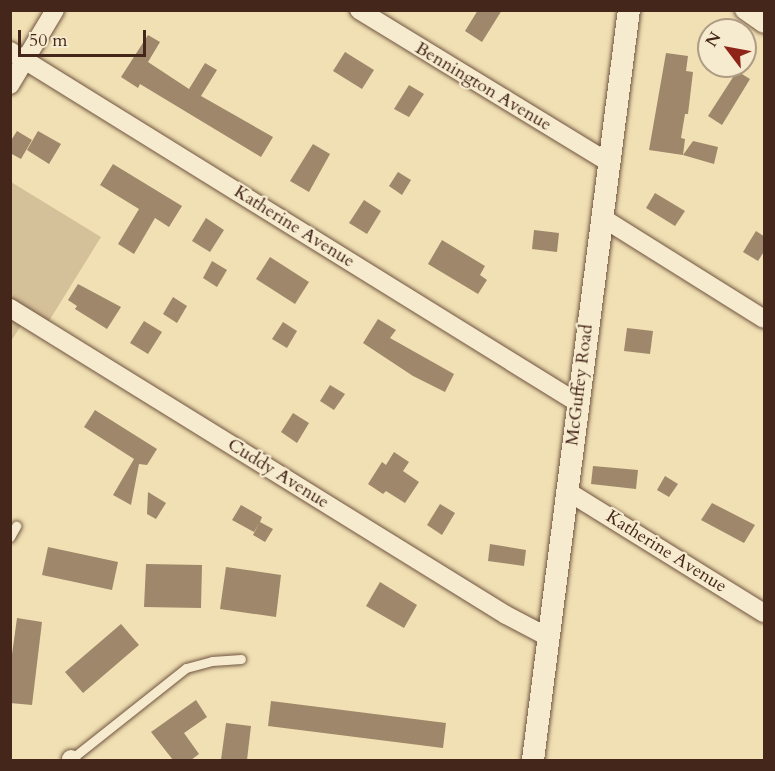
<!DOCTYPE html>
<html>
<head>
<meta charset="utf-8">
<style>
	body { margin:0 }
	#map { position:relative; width:775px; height:771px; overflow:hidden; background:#f1e0b3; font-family:Cardo,serif }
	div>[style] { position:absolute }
	.green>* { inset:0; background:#d4c099 }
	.building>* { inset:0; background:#9e876a }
	.roads { filter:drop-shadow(0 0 2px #705441) drop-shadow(0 0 2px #705441) }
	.service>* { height:9px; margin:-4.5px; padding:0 4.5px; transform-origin:4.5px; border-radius:4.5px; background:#f6ebce }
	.minor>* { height:18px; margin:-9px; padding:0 9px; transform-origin:9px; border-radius:9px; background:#f6ebce }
	.tertiary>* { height:22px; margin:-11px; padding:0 11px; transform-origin:11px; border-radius:11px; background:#f6ebce }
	span { translate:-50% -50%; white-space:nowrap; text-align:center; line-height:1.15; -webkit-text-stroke:4.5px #f6ebce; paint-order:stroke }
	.street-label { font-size:18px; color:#45261b }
	.frame { position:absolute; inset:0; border:12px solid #45261b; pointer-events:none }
	.north { position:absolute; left:697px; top:18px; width:60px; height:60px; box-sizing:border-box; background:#f6ebce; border:2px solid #af9c86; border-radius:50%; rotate:302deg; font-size:16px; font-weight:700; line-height:24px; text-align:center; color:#45261b }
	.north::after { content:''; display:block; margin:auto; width:21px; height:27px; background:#8f2418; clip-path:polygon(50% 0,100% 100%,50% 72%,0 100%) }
	.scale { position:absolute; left:18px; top:30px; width:128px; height:27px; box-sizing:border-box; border:3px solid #45261b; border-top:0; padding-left:8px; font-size:18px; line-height:21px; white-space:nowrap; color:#45261b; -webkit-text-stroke:4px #f6ebce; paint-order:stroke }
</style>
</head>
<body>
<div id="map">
	<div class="green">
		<div style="clip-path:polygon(11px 182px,101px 237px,44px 329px,26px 318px,11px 341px)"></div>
	</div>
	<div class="building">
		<div style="clip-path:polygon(478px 10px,502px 10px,482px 42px,465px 31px)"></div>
		<div style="clip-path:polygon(148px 35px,160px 42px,148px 62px,189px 89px,205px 63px,217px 70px,201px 96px,273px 137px,261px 157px,140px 84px,138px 88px,121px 77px)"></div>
		<div style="clip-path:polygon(345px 52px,374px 70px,362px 89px,333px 71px)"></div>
		<div style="clip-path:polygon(666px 53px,688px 56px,686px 71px,693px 72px,688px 114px,685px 114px,681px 138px,685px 139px,683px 155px,649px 150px)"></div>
		<div style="clip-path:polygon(737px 71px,750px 79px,722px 125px,708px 116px)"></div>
		<div style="clip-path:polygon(409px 85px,424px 94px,409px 117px,394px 109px)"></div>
		<div style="clip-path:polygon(17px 131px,32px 140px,21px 159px,10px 153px,10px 142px)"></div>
		<div style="clip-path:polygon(38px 131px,61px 144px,49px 164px,27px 150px)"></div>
		<div style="clip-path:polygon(693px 141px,718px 147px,714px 164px,683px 155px)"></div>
		<div style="clip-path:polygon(313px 144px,330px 154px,309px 192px,290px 181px)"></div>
		<div style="clip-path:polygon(113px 164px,182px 206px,169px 227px,155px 218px,134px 254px,118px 244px,139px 209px,100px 185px)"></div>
		<div style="clip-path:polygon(398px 172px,411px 180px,402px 195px,389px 186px)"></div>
		<div style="clip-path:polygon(655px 193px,685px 211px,675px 226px,646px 208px)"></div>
		<div style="clip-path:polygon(364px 200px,381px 211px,367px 234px,349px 223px)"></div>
		<div style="clip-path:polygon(206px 218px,224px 230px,210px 252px,192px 241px)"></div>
		<div style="clip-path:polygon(534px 230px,559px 233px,557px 252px,532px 249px)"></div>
		<div style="clip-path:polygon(756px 231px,765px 237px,765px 250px,758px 261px,743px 252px)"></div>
		<div style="clip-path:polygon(442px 240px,485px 266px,480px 275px,487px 280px,478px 294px,428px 264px)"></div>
		<div style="clip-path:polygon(270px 257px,309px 282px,295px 304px,256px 279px)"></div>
		<div style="clip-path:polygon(212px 261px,227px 270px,217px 287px,203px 278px)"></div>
		<div style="clip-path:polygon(78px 284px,121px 307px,107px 329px,75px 309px,77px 306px,68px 300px)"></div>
		<div style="clip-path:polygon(173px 297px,187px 306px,177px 323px,163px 314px)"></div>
		<div style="clip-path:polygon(378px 319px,396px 330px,390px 338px,454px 374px,445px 392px,413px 376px,363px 343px)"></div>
		<div style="clip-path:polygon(144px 321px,162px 332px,148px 354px,130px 343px)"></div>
		<div style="clip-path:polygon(283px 322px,297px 331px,287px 348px,272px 339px)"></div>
		<div style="clip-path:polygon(627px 328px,653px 331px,650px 354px,624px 351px)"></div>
		<div style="clip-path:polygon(330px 385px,345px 394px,334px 410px,320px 401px)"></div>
		<div style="clip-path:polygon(95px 410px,157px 449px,147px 465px,139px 464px,131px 505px,113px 495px,134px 459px,84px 427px)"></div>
		<div style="clip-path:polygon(293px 413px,309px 423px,297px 443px,281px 432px)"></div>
		<div style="clip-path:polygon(394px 452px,409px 462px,403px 471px,419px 482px,405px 503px,386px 491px,383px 494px,368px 484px,382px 462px,386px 465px)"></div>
		<div style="clip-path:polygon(593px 466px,638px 470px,636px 489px,591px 484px)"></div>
		<div style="clip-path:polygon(665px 476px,678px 484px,669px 497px,657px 490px)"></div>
		<div style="clip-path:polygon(148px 492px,166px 503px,156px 519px,147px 514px)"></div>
		<div style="clip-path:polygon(712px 503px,755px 525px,744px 543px,701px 520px)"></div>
		<div style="clip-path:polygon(440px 504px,455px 513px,442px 535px,427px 525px)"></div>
		<div style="clip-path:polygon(241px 505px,262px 517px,260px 522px,273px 529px,265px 542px,253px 535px,259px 523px,254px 532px,232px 520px)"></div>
		<div style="clip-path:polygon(490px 544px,526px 550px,524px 566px,488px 561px)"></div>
		<div style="clip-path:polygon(48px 547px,118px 562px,112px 590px,42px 575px)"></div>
		<div style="clip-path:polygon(146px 564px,202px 565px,201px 608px,144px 607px)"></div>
		<div style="clip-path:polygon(226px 567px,281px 575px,276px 617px,220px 609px)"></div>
		<div style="clip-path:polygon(380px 582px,417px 605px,404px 628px,366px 606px)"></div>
		<div style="clip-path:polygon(17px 618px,42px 622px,32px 705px,10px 703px,10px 669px)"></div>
		<div style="clip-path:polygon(121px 624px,139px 645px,83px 693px,65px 672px)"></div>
		<div style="clip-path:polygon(196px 700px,207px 717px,184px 733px,199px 754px,191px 760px,173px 760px,151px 732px)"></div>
		<div style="clip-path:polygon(271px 701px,446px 723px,443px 748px,268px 726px)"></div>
		<div style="clip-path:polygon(226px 723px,251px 726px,247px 760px,221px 760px)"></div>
	</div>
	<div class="roads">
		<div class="service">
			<div style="left:10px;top:537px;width:13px;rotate:-61deg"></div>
			<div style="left:70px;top:760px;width:148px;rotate:-38.4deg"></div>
			<div style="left:186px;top:668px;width:27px;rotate:-15deg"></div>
			<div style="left:212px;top:661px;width:29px;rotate:-4deg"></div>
		</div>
		<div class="minor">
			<div style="left:359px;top:10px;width:292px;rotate:31.4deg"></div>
			<div style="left:744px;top:10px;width:24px;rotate:35deg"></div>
			<div style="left:10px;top:51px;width:668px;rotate:31.79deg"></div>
			<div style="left:10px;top:85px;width:87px;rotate:-59deg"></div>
			<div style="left:601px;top:217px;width:192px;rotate:32deg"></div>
			<div style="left:10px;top:308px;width:583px;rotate:31.76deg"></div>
			<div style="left:506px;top:615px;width:47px;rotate:27.6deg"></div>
			<div style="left:567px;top:491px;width:232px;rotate:31.8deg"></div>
			<div style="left:71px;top:759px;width:1px;rotate:45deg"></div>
		</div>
		<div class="tertiary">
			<div style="left:533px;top:760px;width:756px;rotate:-82.71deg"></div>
		</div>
	</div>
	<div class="street-label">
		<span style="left:483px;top:87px;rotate:31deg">Bennington Avenue</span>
		<span style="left:294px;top:227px;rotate:32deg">Katherine Avenue</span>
		<span style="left:580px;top:385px;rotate:-83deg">McGuffey Road</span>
		<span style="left:278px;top:474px;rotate:32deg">Cuddy Avenue</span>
		<span style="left:666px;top:552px;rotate:32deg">Katherine Avenue</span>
	</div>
	<div class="frame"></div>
	<div class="north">N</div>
	<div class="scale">50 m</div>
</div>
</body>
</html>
